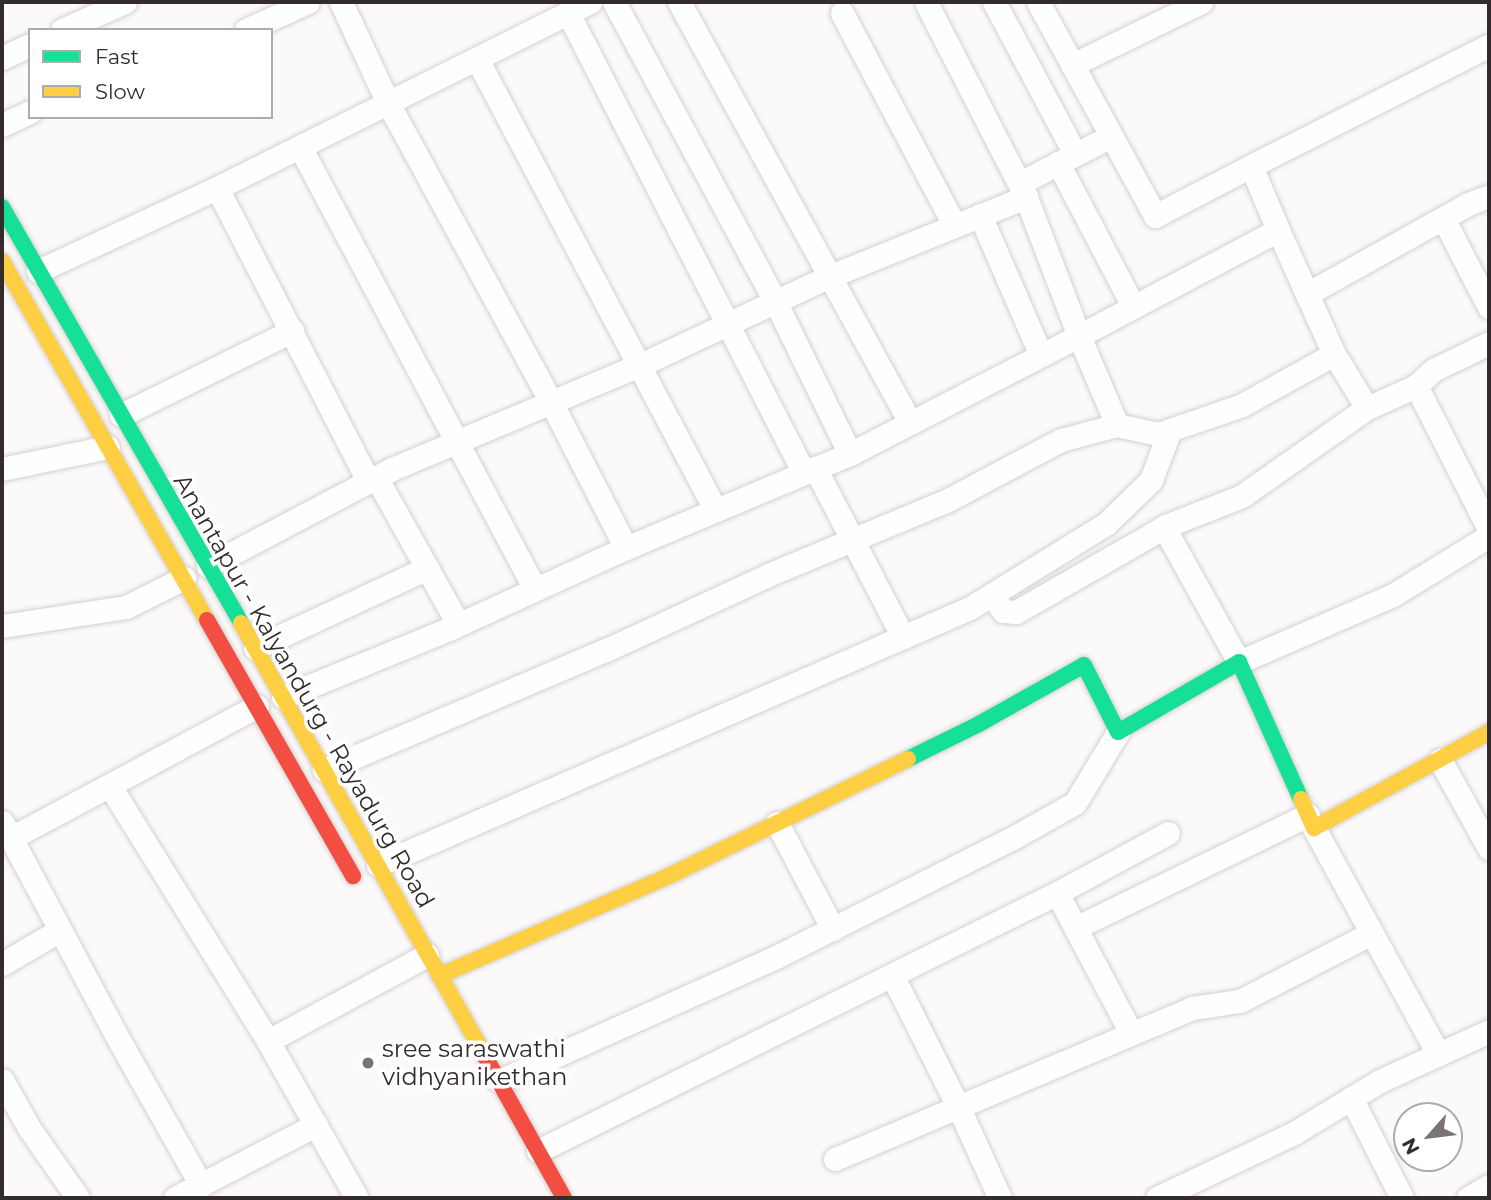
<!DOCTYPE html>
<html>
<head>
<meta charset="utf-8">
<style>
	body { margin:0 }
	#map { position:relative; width:1491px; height:1200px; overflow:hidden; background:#fbf9f9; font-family:Montserrat,sans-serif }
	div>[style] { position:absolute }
	.roads { filter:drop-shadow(0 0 2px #d4d0d0) drop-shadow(0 0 2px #d4d0d0) }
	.street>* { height:23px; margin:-11.5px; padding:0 11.5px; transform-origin:11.5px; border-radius:11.5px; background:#fefefe }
	.fast>* { height:16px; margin:-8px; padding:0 8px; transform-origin:8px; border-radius:8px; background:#16e098 }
	.slow>* { height:16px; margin:-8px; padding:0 8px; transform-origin:8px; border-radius:8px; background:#ffcf43 }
	.jam>* { height:16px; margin:-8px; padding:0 8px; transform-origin:8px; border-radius:8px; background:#f24e42 }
	.dots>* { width:19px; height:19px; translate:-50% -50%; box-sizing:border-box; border:4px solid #fff; border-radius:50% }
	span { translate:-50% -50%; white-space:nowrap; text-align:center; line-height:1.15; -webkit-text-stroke:7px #fff; paint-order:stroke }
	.street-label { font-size:24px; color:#342c2c }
	.poi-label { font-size:24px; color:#342c2c }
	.left { translate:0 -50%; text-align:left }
	.frame { position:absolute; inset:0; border:4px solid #342c2c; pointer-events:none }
	.legend { position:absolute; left:28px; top:28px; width:245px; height:91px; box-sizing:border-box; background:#fff; border:2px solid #aeabab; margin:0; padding:9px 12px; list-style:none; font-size:21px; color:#342c2c }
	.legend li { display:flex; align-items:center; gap:14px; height:35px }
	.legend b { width:35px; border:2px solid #aeabab }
	.north { position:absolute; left:1393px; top:1102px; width:70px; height:70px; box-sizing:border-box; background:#fff; border:2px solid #aeabab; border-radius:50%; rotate:242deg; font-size:19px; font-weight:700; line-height:28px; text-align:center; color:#342c2c }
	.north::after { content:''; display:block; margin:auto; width:24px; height:32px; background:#7a7474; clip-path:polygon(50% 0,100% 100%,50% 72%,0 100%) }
</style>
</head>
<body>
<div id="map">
	<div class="roads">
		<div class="street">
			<div style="left:614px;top:2px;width:340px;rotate:61.7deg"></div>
			<div style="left:775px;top:301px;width:170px;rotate:63.9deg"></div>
			<div style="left:679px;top:2px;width:479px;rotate:61.2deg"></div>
			<div style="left:994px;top:2px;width:172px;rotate:61.9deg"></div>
			<div style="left:1038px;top:2px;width:244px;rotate:61.3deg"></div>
			<div style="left:1155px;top:216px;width:108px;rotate:-27.5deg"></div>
			<div style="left:1251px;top:166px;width:69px;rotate:67.1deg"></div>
			<div style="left:1278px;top:230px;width:225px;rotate:152deg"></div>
			<div style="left:1079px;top:336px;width:97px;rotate:66.9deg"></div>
			<div style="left:1117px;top:425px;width:42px;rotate:12.4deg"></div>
			<div style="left:1158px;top:434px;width:89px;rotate:-19deg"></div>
			<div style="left:1242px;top:405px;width:105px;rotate:-29deg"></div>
			<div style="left:1334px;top:354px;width:136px;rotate:-114.3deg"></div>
			<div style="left:568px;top:13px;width:517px;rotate:62.84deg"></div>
			<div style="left:842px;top:13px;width:241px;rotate:62.1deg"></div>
			<div style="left:62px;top:30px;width:69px;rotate:-24deg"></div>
			<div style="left:246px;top:30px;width:68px;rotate:-24.3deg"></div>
			<div style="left:2px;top:58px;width:31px;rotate:-25deg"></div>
			<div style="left:477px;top:59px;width:509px;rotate:62.13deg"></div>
			<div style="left:1072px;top:65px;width:144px;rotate:-26deg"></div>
			<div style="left:2px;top:125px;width:31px;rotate:-25deg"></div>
			<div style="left:300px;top:147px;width:501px;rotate:62deg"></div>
			<div style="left:1058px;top:163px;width:161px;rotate:62.3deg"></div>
			<div style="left:1251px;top:166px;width:267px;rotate:-26.9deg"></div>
			<div style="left:1020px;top:183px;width:102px;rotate:-27.3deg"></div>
			<div style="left:217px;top:188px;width:331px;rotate:62.7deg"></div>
			<div style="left:980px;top:215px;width:153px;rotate:66.5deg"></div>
			<div style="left:1443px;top:218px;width:100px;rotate:62.7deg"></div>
			<div style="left:38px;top:271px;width:197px;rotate:-24.9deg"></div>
			<div style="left:217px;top:188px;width:417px;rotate:-26.5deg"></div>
			<div style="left:1307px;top:294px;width:184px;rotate:-29.2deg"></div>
			<div style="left:1468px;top:204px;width:22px;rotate:-21deg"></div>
			<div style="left:1334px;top:354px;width:63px;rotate:58.6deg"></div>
			<div style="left:1416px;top:386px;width:23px;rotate:-43deg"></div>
			<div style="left:1433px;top:370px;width:62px;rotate:-25.7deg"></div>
			<div style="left:121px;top:415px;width:191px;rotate:-26.2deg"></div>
			<div style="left:815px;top:468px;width:191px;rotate:62.5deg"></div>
			<div style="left:2px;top:469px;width:108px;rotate:-11.7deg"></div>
			<div style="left:376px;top:477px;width:168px;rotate:60.8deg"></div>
			<div style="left:1489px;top:529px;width:161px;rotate:-117deg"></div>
			<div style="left:1416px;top:386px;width:54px;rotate:155.8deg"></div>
			<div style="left:1367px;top:408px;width:153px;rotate:144.9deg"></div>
			<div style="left:1242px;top:496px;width:82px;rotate:158.5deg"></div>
			<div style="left:1166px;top:526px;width:5px;rotate:90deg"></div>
			<div style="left:1166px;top:531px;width:150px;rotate:60.9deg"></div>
			<div style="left:1239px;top:662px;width:168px;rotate:-23.5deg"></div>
			<div style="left:1393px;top:595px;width:113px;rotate:-31.6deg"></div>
			<div style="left:626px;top:548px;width:243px;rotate:-22.8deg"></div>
			<div style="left:850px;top:454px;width:258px;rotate:-27.3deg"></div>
			<div style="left:1079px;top:336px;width:149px;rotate:-110.9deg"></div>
			<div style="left:208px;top:566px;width:208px;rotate:-27.8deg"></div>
			<div style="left:392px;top:469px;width:269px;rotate:-22.8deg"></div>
			<div style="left:640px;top:365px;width:208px;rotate:-25.1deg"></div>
			<div style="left:828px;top:277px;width:214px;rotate:-22deg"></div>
			<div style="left:1026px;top:197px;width:217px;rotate:-117.2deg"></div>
			<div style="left:992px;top:595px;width:19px;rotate:55deg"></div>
			<div style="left:1003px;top:611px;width:13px;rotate:4deg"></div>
			<div style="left:1016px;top:612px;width:173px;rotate:-29.8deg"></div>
			<div style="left:2px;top:626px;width:125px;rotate:-8.7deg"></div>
			<div style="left:126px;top:607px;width:65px;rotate:-26.6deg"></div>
			<div style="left:255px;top:648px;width:190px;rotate:-24.9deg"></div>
			<div style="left:283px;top:697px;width:182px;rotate:-22.3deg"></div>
			<div style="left:451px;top:628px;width:192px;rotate:-24.6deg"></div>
			<div style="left:626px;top:548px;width:164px;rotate:-117.2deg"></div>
			<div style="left:551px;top:402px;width:341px;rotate:-118.6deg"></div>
			<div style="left:388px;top:103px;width:111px;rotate:-115deg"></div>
			<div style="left:1440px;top:760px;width:101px;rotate:60.9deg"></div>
			<div style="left:324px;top:770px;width:306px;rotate:-23.1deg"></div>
			<div style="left:606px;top:650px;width:179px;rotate:-24.8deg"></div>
			<div style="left:768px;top:575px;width:195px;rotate:-22.6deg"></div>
			<div style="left:948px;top:500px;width:128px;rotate:-28deg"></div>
			<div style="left:1061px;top:440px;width:58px;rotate:-15deg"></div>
			<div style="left:110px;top:786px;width:300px;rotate:58.2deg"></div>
			<div style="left:268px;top:1041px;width:180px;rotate:60.5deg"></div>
			<div style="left:2px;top:822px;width:18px;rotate:61deg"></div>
			<div style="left:11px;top:838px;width:279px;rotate:-28.2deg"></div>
			<div style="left:777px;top:823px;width:120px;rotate:62.2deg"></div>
			<div style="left:1314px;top:828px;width:258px;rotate:61.2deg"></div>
			<div style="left:11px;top:838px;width:221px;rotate:61.9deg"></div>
			<div style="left:115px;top:1033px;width:175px;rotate:60.5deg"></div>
			<div style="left:378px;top:865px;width:645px;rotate:-23.47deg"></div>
			<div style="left:970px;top:608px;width:161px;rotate:-31.8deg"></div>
			<div style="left:1107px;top:523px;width:62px;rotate:-44.3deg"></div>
			<div style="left:1151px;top:480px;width:53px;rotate:-69.2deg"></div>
			<div style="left:1057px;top:893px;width:158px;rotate:62.1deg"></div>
			<div style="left:1075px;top:928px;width:259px;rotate:-25.9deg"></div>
			<div style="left:2px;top:964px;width:67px;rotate:-30.4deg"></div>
			<div style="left:892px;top:975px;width:147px;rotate:63.3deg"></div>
			<div style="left:958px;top:1106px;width:101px;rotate:65.5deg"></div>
			<div style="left:268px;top:1041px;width:181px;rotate:-28.4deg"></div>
			<div style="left:2px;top:1080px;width:55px;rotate:60.6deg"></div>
			<div style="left:29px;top:1128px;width:85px;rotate:55deg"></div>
			<div style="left:499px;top:1081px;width:303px;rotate:-24.1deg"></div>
			<div style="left:776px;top:957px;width:263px;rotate:-26.7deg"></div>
			<div style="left:1011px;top:839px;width:73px;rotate:-29.4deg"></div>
			<div style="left:1075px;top:803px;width:83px;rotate:-58.8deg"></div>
			<div style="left:1351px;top:1098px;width:112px;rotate:63deg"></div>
			<div style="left:538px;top:1151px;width:580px;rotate:-26.43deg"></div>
			<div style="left:1057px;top:893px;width:126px;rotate:-28.4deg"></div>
			<div style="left:835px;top:1159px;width:388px;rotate:-22.9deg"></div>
			<div style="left:1192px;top:1008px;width:49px;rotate:-8.3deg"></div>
			<div style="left:1240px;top:1001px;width:146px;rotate:-27.3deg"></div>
			<div style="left:175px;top:1198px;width:159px;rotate:-27.4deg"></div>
			<div style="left:1157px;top:1198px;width:152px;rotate:-25.4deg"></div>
			<div style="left:1294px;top:1133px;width:100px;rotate:-31.2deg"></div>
			<div style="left:1380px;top:1081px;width:120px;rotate:-24.6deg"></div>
			<div style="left:1468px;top:1198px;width:24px;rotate:-30deg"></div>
		</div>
		<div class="fast">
			<div style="left:2px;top:207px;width:480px;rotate:60.1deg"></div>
			<div style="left:908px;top:759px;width:79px;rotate:-26.2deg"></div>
			<div style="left:979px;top:724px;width:120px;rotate:-29.3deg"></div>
			<div style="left:1084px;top:665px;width:75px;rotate:63.1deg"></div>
			<div style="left:1118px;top:732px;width:140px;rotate:-30deg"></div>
			<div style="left:1239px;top:662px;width:150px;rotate:65.7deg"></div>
		</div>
		<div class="slow">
			<div style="left:2px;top:261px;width:413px;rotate:60.3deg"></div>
			<div style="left:241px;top:623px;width:493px;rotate:60.6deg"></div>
			<div style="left:1301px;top:799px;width:32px;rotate:66deg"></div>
			<div style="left:1314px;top:828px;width:200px;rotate:-28.7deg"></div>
			<div style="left:439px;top:976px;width:251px;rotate:-23.5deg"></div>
			<div style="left:669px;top:876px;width:266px;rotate:-26.1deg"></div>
		</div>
		<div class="jam">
			<div style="left:207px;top:620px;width:295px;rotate:60.3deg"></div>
			<div style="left:483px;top:1053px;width:166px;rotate:60.8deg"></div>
		</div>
	</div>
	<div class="dots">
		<div style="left:368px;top:1063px;background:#7a7474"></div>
	</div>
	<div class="street-label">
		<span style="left:304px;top:691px;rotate:60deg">Anantapur - Kalyandurg - Rayadurg Road</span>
	</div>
	<div class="poi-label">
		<span class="left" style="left:382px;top:1063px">sree saraswathi<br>vidhyanikethan</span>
	</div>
	<div class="frame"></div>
	<ul class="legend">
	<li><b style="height:9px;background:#16e098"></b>Fast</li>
	<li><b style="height:9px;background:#ffcf43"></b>Slow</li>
	</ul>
	<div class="north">N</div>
</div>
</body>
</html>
